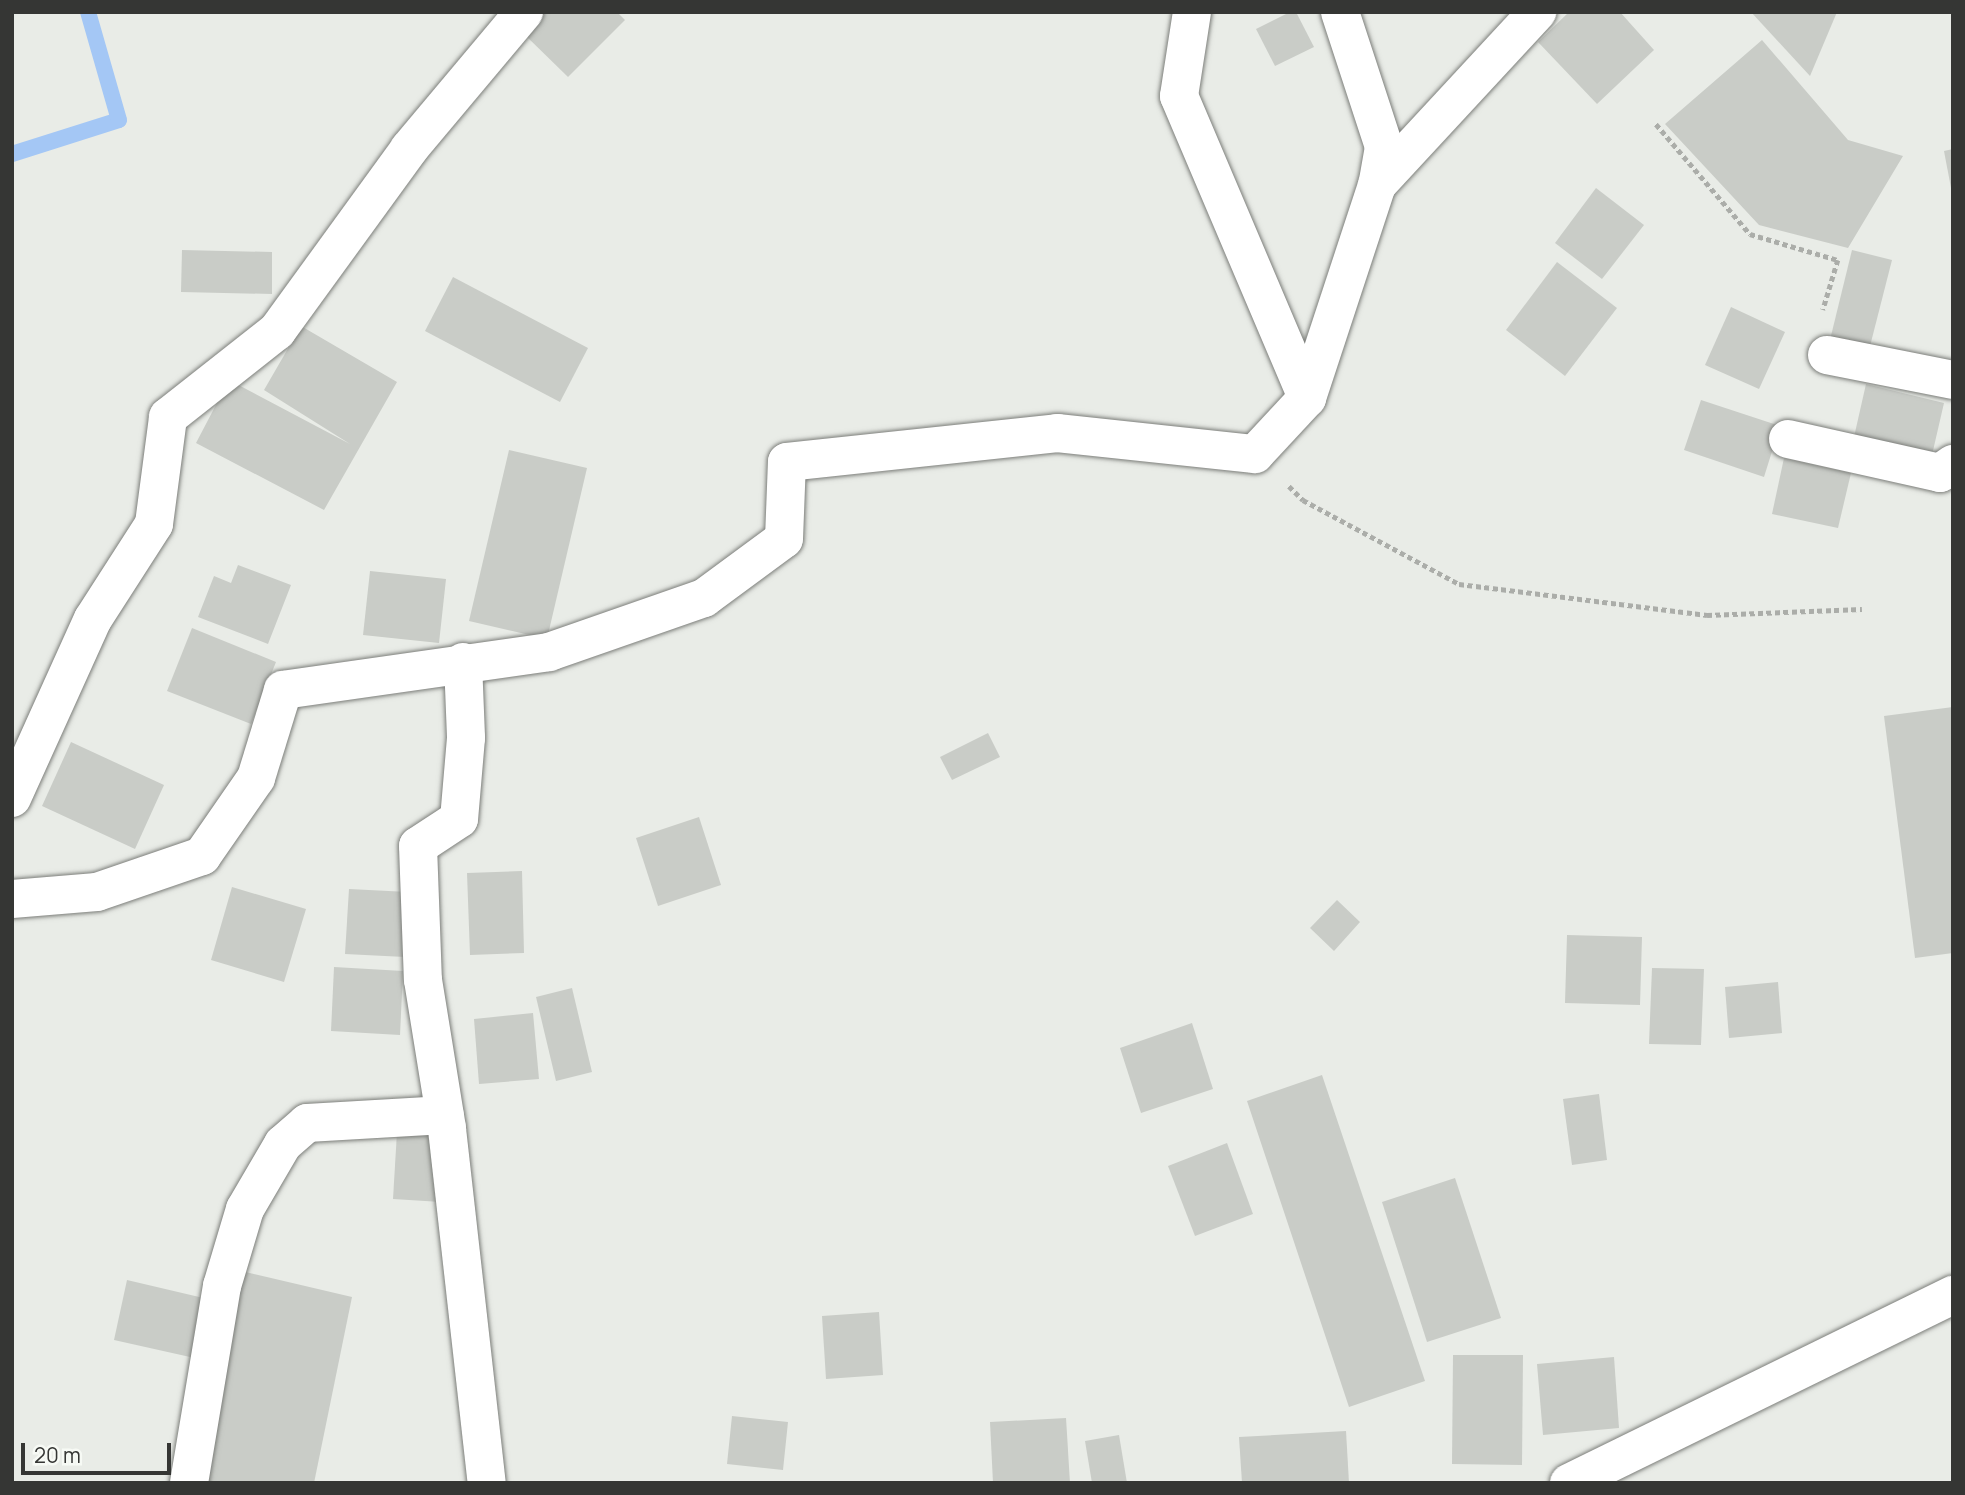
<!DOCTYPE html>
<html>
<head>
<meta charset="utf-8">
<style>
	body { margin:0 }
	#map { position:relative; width:1965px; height:1495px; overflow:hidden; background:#e9ece7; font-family:Manrope,sans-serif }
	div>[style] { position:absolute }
	.stream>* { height:16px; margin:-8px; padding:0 8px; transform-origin:8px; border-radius:8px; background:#a4c7f5 }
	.building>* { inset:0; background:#c9ccc7 }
	.path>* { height:4.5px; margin-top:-2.25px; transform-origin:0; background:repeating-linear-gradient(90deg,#abada9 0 5px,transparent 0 8.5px) }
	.roads { filter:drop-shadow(0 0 2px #7c7e7a) drop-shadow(0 0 2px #7c7e7a) }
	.minor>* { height:38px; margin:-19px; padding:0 19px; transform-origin:19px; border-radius:19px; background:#fff }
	span { translate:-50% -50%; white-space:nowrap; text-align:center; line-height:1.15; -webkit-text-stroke:6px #f7faf5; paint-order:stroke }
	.frame { position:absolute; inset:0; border:14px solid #353634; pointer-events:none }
	.scale { position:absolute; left:21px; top:1443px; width:150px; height:32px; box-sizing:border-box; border:4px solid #353634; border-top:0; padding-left:9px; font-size:21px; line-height:24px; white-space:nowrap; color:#353634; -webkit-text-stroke:5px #f7faf5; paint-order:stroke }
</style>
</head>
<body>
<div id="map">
	<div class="stream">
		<div style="left:12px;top:154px;width:112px;rotate:-17.6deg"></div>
		<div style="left:119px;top:120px;width:112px;rotate:-106deg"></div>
	</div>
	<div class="building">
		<div style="clip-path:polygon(545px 12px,617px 12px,625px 20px,568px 77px,524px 34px)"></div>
		<div style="clip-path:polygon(1290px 12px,1296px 12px,1314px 47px,1275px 66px,1256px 29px)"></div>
		<div style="clip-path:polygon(1569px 12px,1620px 12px,1654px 50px,1597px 104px,1538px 42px)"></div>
		<div style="clip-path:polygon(1751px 12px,1837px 12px,1810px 76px)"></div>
		<div style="clip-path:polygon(1762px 40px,1848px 140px,1903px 156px,1848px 248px,1759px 225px,1665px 124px)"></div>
		<div style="clip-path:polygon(1953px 149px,1953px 188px,1951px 188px,1944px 151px)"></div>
		<div style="clip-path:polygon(1596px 188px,1644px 225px,1602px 279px,1555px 243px)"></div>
		<div style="clip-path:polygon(182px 250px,272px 252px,272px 294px,181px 292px)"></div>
		<div style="clip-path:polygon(1852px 250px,1892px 260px,1868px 354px,1829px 344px)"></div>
		<div style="clip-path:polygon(1557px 262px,1617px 308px,1565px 376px,1506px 330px)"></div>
		<div style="clip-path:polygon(453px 277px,588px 348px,560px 402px,425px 331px)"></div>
		<div style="clip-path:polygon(1731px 307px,1785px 332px,1759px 389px,1705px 365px)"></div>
		<div style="clip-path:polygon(301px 326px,397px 382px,324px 510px,196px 443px,229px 380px,350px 444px,264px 390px)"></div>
		<div style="clip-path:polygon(1866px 384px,1944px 403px,1932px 455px,1854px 437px)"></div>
		<div style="clip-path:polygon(1701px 400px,1780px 426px,1764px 477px,1684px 450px)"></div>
		<div style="clip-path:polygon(509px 450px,587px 468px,547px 639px,469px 621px)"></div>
		<div style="clip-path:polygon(1784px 458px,1851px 473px,1838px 528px,1772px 514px)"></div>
		<div style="clip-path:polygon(238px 565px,291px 585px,268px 644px,198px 617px,214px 576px,231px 583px)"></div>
		<div style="clip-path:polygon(370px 571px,446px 579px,439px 643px,363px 635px)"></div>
		<div style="clip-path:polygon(192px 628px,276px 662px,251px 724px,167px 691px)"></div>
		<div style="clip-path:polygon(1953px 707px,1953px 953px,1915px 958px,1884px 716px)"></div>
		<div style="clip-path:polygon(988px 733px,1000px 757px,952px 780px,940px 757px)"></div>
		<div style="clip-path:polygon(71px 742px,164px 785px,135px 849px,42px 806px)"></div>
		<div style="clip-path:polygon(699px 817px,721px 885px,658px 906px,636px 838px)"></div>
		<div style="clip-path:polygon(522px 871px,524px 953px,470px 955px,467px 873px)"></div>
		<div style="clip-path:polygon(232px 887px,306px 909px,284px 982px,211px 960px)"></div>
		<div style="clip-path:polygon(349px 889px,408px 892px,405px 957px,345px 954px)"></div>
		<div style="clip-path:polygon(1337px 900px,1360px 922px,1334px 951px,1310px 928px)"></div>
		<div style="clip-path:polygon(1567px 935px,1642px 937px,1640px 1005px,1565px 1003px)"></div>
		<div style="clip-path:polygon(334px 967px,403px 971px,400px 1035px,331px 1031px)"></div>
		<div style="clip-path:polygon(1652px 968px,1704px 969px,1701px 1045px,1649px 1044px)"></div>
		<div style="clip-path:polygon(1778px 982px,1782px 1033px,1729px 1038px,1725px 987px)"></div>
		<div style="clip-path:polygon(572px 988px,592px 1072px,556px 1081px,536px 997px)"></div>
		<div style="clip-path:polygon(533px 1013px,539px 1079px,479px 1084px,474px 1019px)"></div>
		<div style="clip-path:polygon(1192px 1023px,1213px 1089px,1141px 1113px,1120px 1048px)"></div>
		<div style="clip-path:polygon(1322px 1075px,1425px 1381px,1349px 1407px,1247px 1101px)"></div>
		<div style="clip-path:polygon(1599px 1094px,1607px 1160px,1572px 1165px,1563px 1099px)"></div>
		<div style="clip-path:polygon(397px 1132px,440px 1135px,441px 1202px,393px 1199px)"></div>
		<div style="clip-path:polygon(1227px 1143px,1253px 1214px,1195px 1236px,1168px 1166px)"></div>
		<div style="clip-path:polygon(1455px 1178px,1501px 1318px,1427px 1342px,1382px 1202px)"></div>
		<div style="clip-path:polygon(237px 1270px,352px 1297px,314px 1483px,199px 1483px)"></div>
		<div style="clip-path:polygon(127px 1280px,212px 1300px,199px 1359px,114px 1340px)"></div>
		<div style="clip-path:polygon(879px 1312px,883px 1375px,826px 1379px,822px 1316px)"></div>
		<div style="clip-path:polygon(1453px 1355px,1523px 1355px,1522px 1465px,1452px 1464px)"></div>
		<div style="clip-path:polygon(1614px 1357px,1619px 1428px,1543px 1435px,1537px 1364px)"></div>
		<div style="clip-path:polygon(732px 1416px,788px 1422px,783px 1470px,727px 1464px)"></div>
		<div style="clip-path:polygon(1066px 1418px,1070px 1483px,993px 1483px,990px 1422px)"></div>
		<div style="clip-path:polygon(1346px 1431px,1349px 1483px,1242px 1483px,1239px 1437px)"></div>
		<div style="clip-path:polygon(1119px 1435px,1127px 1483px,1092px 1483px,1085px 1441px)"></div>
	</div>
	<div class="path">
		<div style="left:1656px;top:124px;width:145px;rotate:49.5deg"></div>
		<div style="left:1750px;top:234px;width:92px;rotate:16.5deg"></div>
		<div style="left:1838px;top:260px;width:52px;rotate:106.7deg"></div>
		<div style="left:1289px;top:486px;width:20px;rotate:45deg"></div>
		<div style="left:1303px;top:500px;width:177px;rotate:28.3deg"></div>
		<div style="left:1459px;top:584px;width:250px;rotate:7.1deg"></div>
		<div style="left:1707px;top:615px;width:155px;rotate:-2.2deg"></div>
	</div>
	<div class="roads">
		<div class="minor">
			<div style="left:1192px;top:12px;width:85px;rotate:98.8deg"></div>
			<div style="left:1179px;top:96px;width:328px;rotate:67deg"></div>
			<div style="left:1340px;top:12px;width:142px;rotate:71.9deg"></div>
			<div style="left:1384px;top:147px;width:39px;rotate:100deg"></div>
			<div style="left:1827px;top:355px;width:128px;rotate:11.2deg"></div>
			<div style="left:1788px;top:439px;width:156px;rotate:12.6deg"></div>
			<div style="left:1940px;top:473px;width:16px;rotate:-35deg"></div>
			<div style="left:463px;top:662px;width:76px;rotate:87.7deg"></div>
			<div style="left:466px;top:738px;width:81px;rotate:94.9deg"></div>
			<div style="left:459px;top:819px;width:49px;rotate:146.6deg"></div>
			<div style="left:418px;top:846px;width:134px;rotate:87.9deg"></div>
			<div style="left:423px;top:980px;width:151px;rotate:80.8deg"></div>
			<div style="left:447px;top:1129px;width:356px;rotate:83.6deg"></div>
			<div style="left:12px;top:798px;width:196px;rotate:-65.7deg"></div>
			<div style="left:93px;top:619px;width:113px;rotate:-57.3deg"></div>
			<div style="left:154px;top:524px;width:108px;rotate:-82.5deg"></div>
			<div style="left:168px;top:417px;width:139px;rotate:-38.3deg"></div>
			<div style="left:277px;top:331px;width:225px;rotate:-54deg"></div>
			<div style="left:409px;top:149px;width:179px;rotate:-50deg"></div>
			<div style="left:12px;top:899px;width:85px;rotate:-4.7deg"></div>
			<div style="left:97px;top:892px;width:111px;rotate:-18.9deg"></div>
			<div style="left:202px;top:856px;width:95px;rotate:-55.3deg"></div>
			<div style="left:256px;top:778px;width:92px;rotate:-72.9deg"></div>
			<div style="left:283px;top:690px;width:269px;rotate:-8.1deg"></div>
			<div style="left:549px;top:652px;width:164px;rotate:-19.2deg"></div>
			<div style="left:704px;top:598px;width:99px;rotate:-36.4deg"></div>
			<div style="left:784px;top:539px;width:77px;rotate:-87.8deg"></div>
			<div style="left:787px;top:462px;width:272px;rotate:-6.1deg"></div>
			<div style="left:1057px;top:433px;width:199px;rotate:6.1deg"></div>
			<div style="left:1255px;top:454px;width:76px;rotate:-47.1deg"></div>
			<div style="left:1307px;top:398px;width:224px;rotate:-71.8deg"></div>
			<div style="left:1377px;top:185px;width:236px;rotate:-47.2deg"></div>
			<div style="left:189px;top:1483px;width:200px;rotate:-80.5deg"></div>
			<div style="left:222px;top:1286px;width:80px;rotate:-73.4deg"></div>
			<div style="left:245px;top:1209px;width:75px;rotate:-59.7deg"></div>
			<div style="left:283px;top:1144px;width:32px;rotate:-41deg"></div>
			<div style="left:307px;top:1123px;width:138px;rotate:-3.3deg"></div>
			<div style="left:1569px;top:1483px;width:428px;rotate:-26.1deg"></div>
		</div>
	</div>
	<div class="frame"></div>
	<div class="scale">20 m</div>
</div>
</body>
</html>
